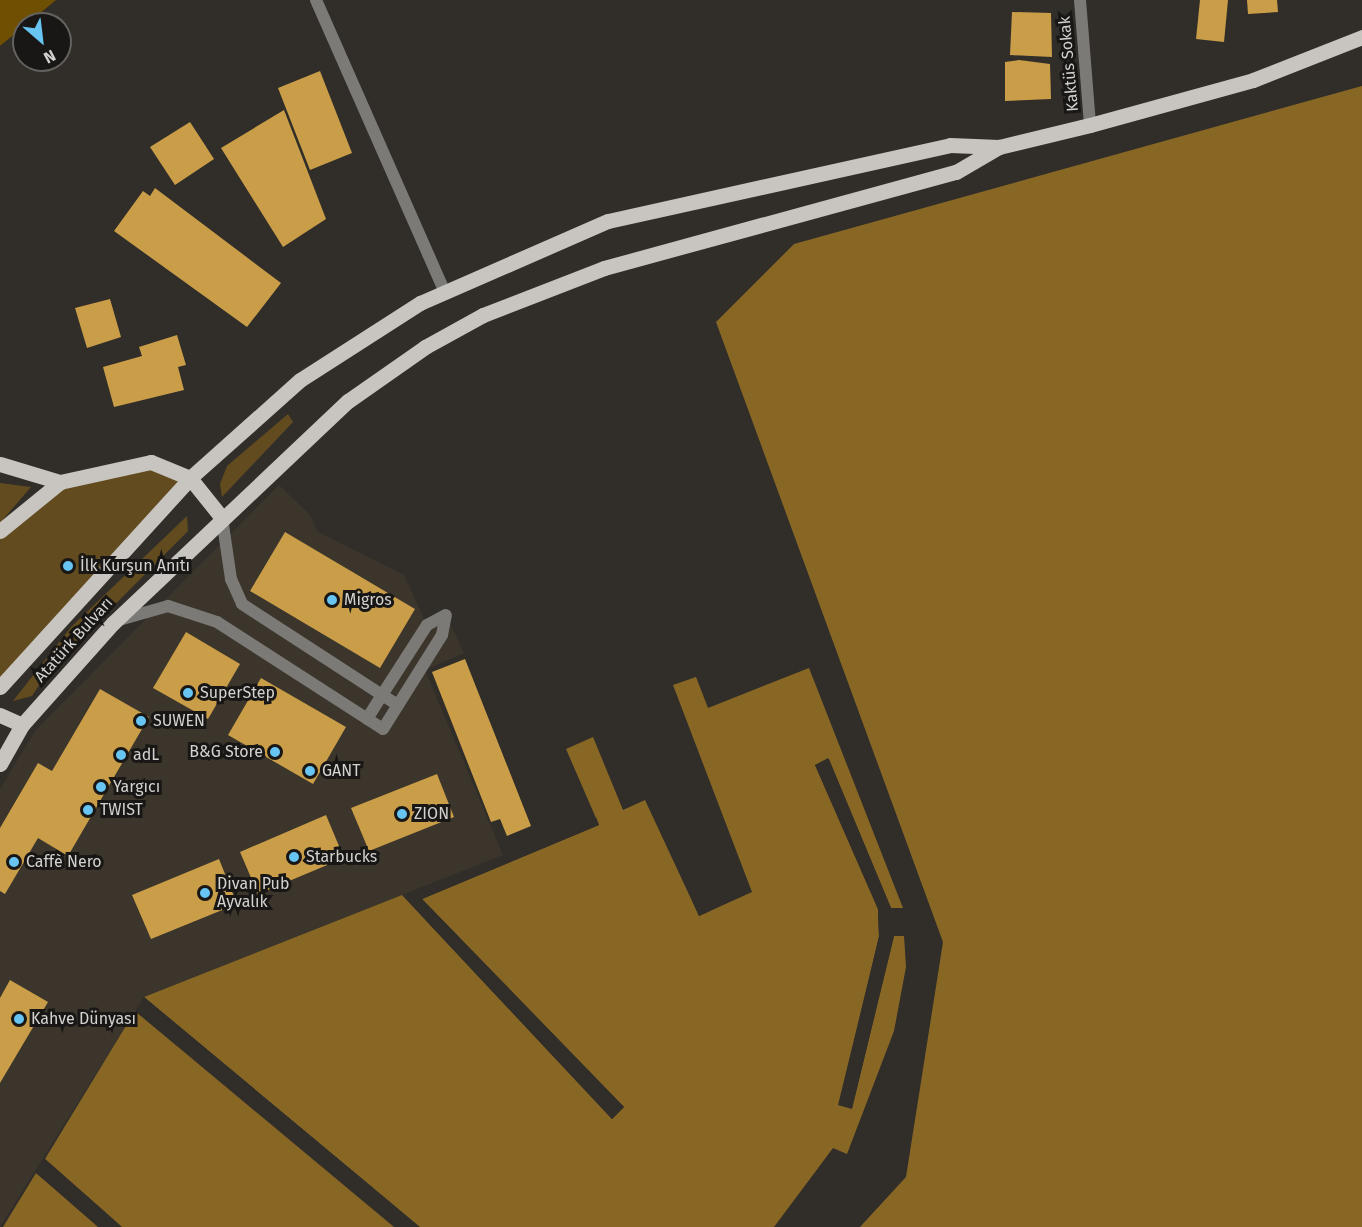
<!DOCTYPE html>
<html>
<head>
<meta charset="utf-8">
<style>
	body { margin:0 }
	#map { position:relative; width:1362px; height:1227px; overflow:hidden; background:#312e2a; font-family:"Fira Sans",sans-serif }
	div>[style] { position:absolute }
	.built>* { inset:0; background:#3b352b }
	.green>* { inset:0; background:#624b1f }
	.forest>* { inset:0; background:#6f4f01 }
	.water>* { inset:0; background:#886725 }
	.pier>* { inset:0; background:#312e2a }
	.building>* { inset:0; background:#ca9e48 }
	.lane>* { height:12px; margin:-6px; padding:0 6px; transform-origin:6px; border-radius:6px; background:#7b7a77 }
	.street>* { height:12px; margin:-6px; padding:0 6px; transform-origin:6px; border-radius:6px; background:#7b7a77 }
	.primary>* { height:15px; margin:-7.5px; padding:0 7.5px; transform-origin:7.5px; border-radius:7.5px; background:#c8c5c0 }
	.dots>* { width:16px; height:16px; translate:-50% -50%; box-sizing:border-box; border:3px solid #181715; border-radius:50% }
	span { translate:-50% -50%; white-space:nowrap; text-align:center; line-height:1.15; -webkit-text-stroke:6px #181715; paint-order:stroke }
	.street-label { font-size:16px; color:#d4d2cf }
	.poi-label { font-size:16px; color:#d4d2cf }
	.left { translate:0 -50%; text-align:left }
	.right { translate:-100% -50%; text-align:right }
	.north { position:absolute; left:12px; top:12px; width:60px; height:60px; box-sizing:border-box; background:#181715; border:2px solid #63625f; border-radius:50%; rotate:152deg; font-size:16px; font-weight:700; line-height:24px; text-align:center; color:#d4d2cf }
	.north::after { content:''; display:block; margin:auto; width:21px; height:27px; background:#68c4f0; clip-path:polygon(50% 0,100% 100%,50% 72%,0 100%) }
</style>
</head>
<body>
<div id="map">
	<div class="built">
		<div style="clip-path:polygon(279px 485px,310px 515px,317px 531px,404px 575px,427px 625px,446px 615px,464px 653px,425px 670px,503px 855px,144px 997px,0 1227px,0 789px,35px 731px)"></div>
	</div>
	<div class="green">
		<div style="clip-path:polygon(288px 414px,293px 422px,222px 497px,220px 484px,227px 466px)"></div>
		<div style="clip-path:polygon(151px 462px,190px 478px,0 687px,0 531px,60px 482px)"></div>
		<div style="clip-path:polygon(0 483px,31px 487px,0 523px)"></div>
		<div style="clip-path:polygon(187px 516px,188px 531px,47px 673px,32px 696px,13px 701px,71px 627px)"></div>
	</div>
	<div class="forest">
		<div style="clip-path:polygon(0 0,56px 0,0 46px)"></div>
	</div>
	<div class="water">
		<div style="clip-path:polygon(1362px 86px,1362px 1227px,860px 1227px,906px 1177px,943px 942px,716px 322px,794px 244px)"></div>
		<div style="clip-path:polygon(809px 668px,903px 908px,891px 908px,829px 759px,815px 765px,878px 909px,879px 936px,839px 1105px,852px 1108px,894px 936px,904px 936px,906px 967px,894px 1031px,847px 1154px,833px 1148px,774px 1227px,420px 1227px,144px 997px,402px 895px,612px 1119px,624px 1107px,422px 899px,599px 825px,566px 749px,593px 737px,623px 810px,645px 800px,699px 916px,752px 892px,673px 685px,696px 677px,708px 708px)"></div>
		<div style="clip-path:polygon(135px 1011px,394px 1227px,122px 1227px,45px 1159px)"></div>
		<div style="clip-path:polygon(36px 1173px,98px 1227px,3px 1227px)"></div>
	</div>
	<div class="pier">
		<div style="clip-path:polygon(828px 758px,891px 908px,903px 908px,889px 910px,827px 763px,819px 767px,881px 909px,882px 937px,842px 1103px,850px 1105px,891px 935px,904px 933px,894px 936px,852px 1109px,838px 1105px,879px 937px,878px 909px,815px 765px)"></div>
		<div style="clip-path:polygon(648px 799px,700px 912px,710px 911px,699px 916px)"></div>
		<div style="clip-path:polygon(596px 817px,599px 825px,422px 899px,624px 1107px,612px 1119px,402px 895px,612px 1115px,620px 1107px,419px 899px,596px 824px)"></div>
		<div style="clip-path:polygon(144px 997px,420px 1227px,142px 999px)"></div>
		<div style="clip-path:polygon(136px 1008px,396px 1225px,397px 1227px,135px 1011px)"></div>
		<div style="clip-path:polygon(45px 1159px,122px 1227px,43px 1161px)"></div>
		<div style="clip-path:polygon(38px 1170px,100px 1225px,101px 1227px,36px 1173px)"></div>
	</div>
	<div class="building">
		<div style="clip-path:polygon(1200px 0,1228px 0,1224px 42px,1196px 39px)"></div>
		<div style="clip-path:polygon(1247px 0,1277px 0,1278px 12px,1248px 14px)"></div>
		<div style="clip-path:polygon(1012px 12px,1051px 13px,1052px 57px,1010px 55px)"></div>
		<div style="clip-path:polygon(1019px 60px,1050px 64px,1051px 99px,1005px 101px,1005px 62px)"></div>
		<div style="clip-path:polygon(320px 71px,352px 153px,310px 170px,278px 88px)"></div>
		<div style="clip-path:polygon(284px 110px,326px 219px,283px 247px,221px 148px)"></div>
		<div style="clip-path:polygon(190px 122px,214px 159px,175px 185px,150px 147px)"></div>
		<div style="clip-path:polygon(155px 188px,281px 283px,247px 327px,114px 231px,143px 191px,150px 196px)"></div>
		<div style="clip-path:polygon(110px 299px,121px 337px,87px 348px,75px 308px)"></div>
		<div style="clip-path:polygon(177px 335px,186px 365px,178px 367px,184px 390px,114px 407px,103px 367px,142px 356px,139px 347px)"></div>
		<div style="clip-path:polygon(285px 532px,415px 609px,380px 668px,250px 591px)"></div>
		<div style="clip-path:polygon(186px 632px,240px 664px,208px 719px,153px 688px)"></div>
		<div style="clip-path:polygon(465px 659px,531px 826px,507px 836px,500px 819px,491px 822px,432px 672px)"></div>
		<div style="clip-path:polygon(261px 678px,346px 727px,313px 784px,228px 735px)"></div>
		<div style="clip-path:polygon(100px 689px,149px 717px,68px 856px,38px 838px,5px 894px,0 891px,0 828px,38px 763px,52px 771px)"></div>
		<div style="clip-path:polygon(437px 774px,454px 817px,369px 851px,351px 808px)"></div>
		<div style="clip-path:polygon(326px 815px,344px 858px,258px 894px,240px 852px)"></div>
		<div style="clip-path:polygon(219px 859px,237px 904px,151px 939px,132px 895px)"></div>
		<div style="clip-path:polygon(10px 980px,48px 1002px,0 1083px,0 998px)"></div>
	</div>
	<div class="lane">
		<div style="left:316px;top:0;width:319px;rotate:66.2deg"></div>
		<div style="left:222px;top:518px;width:62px;rotate:81.6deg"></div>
		<div style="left:231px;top:579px;width:27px;rotate:66deg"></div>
		<div style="left:242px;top:604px;width:167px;rotate:33deg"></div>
		<div style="left:382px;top:695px;width:83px;rotate:-57.3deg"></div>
		<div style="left:427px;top:625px;width:21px;rotate:-28deg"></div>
		<div style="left:119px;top:620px;width:51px;rotate:-15.9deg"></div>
		<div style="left:168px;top:606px;width:52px;rotate:18.1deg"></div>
		<div style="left:217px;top:622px;width:197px;rotate:32.8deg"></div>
		<div style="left:383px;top:729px;width:111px;rotate:-57.9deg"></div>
		<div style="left:442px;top:635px;width:20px;rotate:-79deg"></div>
		<div style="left:367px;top:719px;width:28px;rotate:-58deg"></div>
		<div style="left:382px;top:695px;width:19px;rotate:32deg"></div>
	</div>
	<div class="street">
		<div style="left:1080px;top:0;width:125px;rotate:85.4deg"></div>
	</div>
	<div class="primary">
		<div style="left:0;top:464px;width:63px;rotate:16.7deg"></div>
		<div style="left:60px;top:482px;width:93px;rotate:-12.4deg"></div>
		<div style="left:151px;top:462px;width:42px;rotate:22.3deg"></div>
		<div style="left:190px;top:478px;width:51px;rotate:51.3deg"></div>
		<div style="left:0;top:531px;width:77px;rotate:-39.2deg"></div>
		<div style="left:0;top:687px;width:282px;rotate:-47.7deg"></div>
		<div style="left:190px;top:478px;width:147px;rotate:-41.7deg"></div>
		<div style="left:300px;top:380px;width:143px;rotate:-32.7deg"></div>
		<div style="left:420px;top:303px;width:205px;rotate:-23.6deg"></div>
		<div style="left:608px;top:221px;width:350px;rotate:-12.5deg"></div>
		<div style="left:950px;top:145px;width:49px;rotate:2.3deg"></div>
		<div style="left:999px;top:147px;width:94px;rotate:-13.6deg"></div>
		<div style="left:1090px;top:125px;width:169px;rotate:-15.4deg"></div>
		<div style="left:1253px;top:80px;width:117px;rotate:-21.5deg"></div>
		<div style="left:0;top:715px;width:24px;rotate:24deg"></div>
		<div style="left:0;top:764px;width:45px;rotate:-60.6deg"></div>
		<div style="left:22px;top:725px;width:137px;rotate:-48.3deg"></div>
		<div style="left:113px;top:623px;width:323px;rotate:-43.4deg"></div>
		<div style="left:348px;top:401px;width:94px;rotate:-35deg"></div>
		<div style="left:425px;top:347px;width:66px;rotate:-28.9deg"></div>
		<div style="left:483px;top:315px;width:130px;rotate:-21.2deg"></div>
		<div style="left:604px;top:268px;width:365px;rotate:-15.3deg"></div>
		<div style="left:956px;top:172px;width:50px;rotate:-30.2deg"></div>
	</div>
	<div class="dots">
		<div style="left:68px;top:566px;background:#68c4f0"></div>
		<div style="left:332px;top:600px;background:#68c4f0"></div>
		<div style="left:188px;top:693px;background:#68c4f0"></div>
		<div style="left:141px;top:721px;background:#68c4f0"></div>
		<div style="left:275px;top:752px;background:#68c4f0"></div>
		<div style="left:121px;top:755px;background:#68c4f0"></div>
		<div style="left:310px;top:771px;background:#68c4f0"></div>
		<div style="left:101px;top:787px;background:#68c4f0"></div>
		<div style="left:88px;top:810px;background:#68c4f0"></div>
		<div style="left:402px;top:814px;background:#68c4f0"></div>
		<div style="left:294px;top:857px;background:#68c4f0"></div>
		<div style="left:14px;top:862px;background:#68c4f0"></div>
		<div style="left:205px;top:893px;background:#68c4f0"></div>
		<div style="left:19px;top:1019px;background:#68c4f0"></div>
	</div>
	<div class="street-label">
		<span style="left:1069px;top:64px;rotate:-95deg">Kaktüs Sokak</span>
		<span style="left:74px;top:640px;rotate:-48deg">Atatürk Bulvarı</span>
	</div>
	<div class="poi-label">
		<span class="left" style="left:80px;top:566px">İlk Kurşun Anıtı</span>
		<span class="left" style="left:344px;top:600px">Migros</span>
		<span class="left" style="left:200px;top:693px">SuperStep</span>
		<span class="left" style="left:153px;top:721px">SUWEN</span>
		<span class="right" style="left:263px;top:752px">B&amp;G Store</span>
		<span class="left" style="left:133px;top:755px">adL</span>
		<span class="left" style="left:322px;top:771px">GANT</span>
		<span class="left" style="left:113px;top:787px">Yargıcı</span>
		<span class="left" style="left:100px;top:810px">TWIST</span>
		<span class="left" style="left:414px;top:814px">ZION</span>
		<span class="left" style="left:306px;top:857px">Starbucks</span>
		<span class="left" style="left:26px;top:862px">Caffè Nero</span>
		<span class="left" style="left:217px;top:893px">Divan Pub<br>Ayvalık</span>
		<span class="left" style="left:31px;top:1019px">Kahve Dünyası</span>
	</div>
	<div class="north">N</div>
</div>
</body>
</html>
